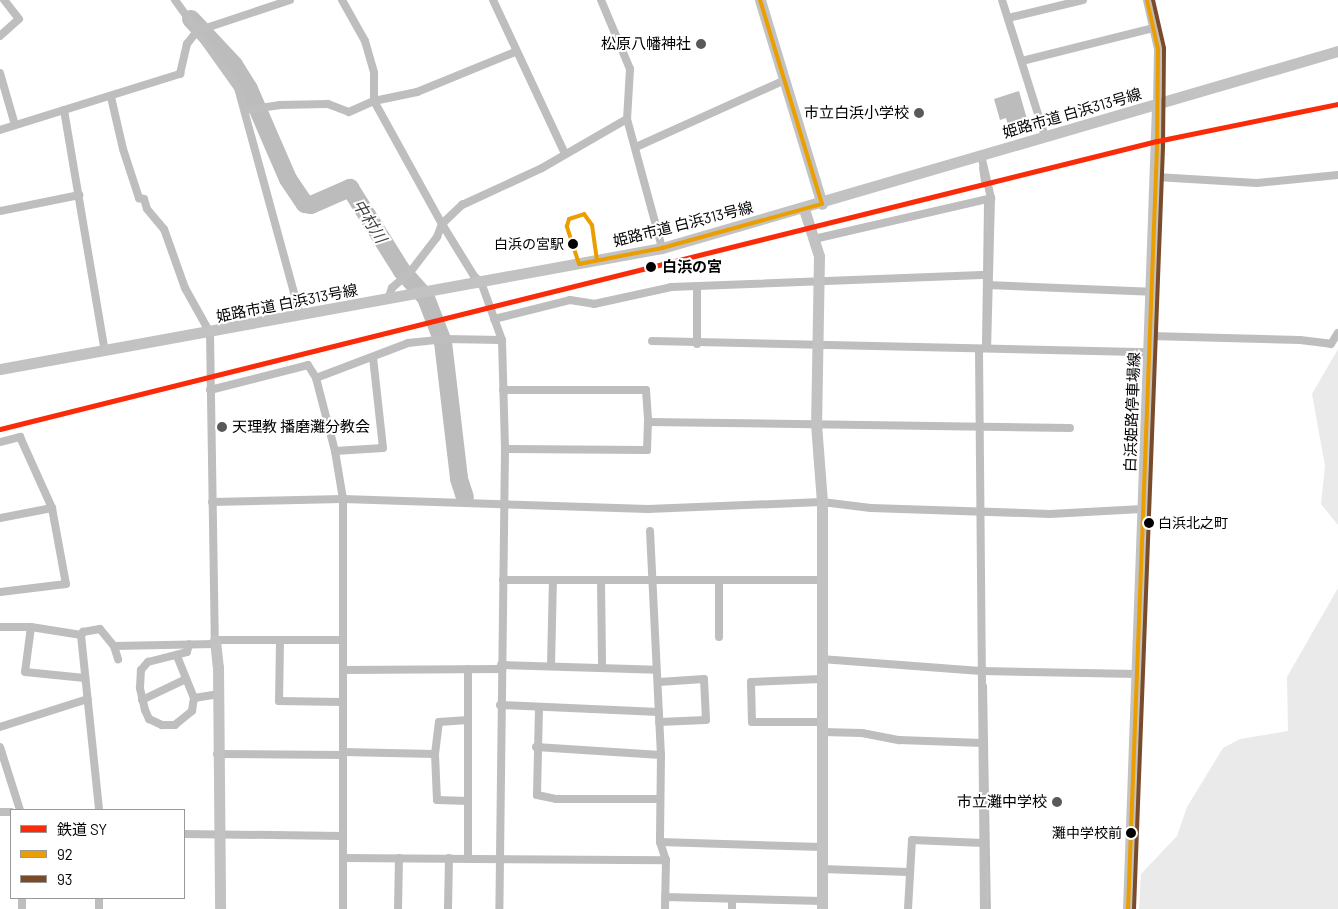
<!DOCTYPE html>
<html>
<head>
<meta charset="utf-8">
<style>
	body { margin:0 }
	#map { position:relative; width:1338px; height:909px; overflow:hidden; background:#fff; font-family:Barlow,"Noto Sans JP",sans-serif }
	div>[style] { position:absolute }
	.green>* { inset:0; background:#eaeaea }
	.water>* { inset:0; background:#bcbcbc }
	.stream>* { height:3px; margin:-1.5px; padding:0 1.5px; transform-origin:1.5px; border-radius:1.5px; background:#bcbcbc }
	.river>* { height:18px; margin:-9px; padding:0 9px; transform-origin:9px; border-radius:9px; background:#bcbcbc }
	.street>* { height:8px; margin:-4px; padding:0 4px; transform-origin:4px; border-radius:4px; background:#bebebe }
	.secondary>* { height:11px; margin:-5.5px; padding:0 5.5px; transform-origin:5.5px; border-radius:5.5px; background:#c2c2c2 }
	.bus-1>* { height:4px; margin:-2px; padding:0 2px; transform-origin:2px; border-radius:2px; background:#eb9e00 }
	.bus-2>* { height:4px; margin:-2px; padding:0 2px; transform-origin:2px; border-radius:2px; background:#7a4b2a }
	.rail-1>* { height:5px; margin:-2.5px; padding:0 2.5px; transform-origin:2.5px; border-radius:2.5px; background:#fa2b08 }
	.dots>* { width:14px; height:14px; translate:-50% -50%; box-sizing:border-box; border:2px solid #fff; border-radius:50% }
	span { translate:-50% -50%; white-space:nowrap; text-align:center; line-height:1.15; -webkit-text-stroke:4px #fff; paint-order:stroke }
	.bus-label { font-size:14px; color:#000 }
	.right { translate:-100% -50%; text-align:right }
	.left { translate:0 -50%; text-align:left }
	.poi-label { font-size:15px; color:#000 }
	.street-label { font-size:15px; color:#000 }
	.stop-label { font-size:15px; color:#000; font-weight:700 }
	.water-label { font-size:16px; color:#414141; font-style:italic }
	.legend { position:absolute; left:10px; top:809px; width:175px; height:90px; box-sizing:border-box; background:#fff; border:1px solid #999; margin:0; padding:6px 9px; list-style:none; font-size:15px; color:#000 }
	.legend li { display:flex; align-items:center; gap:10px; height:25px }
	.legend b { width:25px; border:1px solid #999 }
</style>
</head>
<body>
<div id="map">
	<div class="green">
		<div style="clip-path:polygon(1338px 349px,1338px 525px,1321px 504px,1325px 466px,1312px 394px)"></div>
		<div style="clip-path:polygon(1338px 588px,1338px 909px,1139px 909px,1141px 874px,1177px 836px,1187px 807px,1223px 748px,1240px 739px,1288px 731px,1287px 677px)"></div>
	</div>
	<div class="water">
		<div style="clip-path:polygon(1019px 91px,1029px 126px,1010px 132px,1006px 118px,1000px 120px,994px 99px)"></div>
	</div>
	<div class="stream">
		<div style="left:980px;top:167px;width:14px;rotate:82deg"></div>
		<div style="left:983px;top:347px;width:144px;rotate:-89.2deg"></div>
		<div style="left:985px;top:685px;width:224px;rotate:89deg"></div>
	</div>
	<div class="river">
		<div style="left:191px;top:19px;width:63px;rotate:46.9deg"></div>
		<div style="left:234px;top:65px;width:28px;rotate:58deg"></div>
		<div style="left:249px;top:89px;width:98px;rotate:66.6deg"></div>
		<div style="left:288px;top:179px;width:30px;rotate:56deg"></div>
		<div style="left:305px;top:204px;width:6px;rotate:9deg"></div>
		<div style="left:311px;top:205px;width:43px;rotate:-23.6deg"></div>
		<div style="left:350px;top:188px;width:98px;rotate:57.9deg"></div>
		<div style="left:402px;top:271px;width:36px;rotate:48deg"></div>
		<div style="left:426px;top:298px;width:47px;rotate:68.9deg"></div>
		<div style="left:443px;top:342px;width:138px;rotate:83.3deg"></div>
		<div style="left:459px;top:479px;width:19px;rotate:72deg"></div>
	</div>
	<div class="street">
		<div style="left:175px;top:0;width:108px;rotate:54.4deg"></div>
		<div style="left:238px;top:88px;width:235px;rotate:74.7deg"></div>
		<div style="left:342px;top:0;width:47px;rotate:60.7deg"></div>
		<div style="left:365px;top:41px;width:33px;rotate:74deg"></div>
		<div style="left:374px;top:73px;width:28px;rotate:90deg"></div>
		<div style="left:374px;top:101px;width:141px;rotate:61.1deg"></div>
		<div style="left:442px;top:224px;width:61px;rotate:58.4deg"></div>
		<div style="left:474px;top:276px;width:9px;rotate:41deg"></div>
		<div style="left:481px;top:282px;width:62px;rotate:70.1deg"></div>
		<div style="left:502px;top:340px;width:109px;rotate:88.4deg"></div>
		<div style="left:505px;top:449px;width:460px;rotate:90.7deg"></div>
		<div style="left:493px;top:0;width:170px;rotate:64.9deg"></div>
		<div style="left:601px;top:0;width:75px;rotate:67.2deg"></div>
		<div style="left:630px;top:69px;width:50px;rotate:93.4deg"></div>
		<div style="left:627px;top:119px;width:134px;rotate:74.8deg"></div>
		<div style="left:1002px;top:0;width:143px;rotate:72.5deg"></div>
		<div style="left:1147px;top:0;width:50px;rotate:77.3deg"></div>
		<div style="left:1158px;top:49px;width:56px;rotate:91deg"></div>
		<div style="left:1008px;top:18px;width:77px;rotate:-13.5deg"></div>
		<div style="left:0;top:36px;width:25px;rotate:-42deg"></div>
		<div style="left:19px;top:19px;width:24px;rotate:-128deg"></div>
		<div style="left:1022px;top:61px;width:135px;rotate:-14.1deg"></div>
		<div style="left:0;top:73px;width:54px;rotate:73.9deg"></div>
		<div style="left:111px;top:97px;width:53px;rotate:77deg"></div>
		<div style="left:123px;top:149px;width:52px;rotate:71.9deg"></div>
		<div style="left:139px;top:198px;width:5px;rotate:11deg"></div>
		<div style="left:144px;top:199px;width:10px;rotate:73deg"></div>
		<div style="left:147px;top:209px;width:26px;rotate:50deg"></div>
		<div style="left:164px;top:229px;width:63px;rotate:70.4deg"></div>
		<div style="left:185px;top:288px;width:51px;rotate:60.9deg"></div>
		<div style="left:210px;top:333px;width:307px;rotate:89.1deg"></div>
		<div style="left:215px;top:640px;width:128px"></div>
		<div style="left:64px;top:110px;width:245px;rotate:80.4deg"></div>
		<div style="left:245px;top:110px;width:34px;rotate:-8deg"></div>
		<div style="left:279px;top:105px;width:49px;rotate:-1.2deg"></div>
		<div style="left:328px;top:104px;width:22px;rotate:21deg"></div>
		<div style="left:349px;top:112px;width:27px;rotate:-24deg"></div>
		<div style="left:374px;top:101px;width:44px;rotate:-11.8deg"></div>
		<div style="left:417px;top:92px;width:106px;rotate:-22.2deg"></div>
		<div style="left:0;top:130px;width:189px;rotate:-17.3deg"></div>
		<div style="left:180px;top:74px;width:31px;rotate:-77deg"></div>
		<div style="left:187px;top:44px;width:16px;rotate:-52deg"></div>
		<div style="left:197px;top:31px;width:98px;rotate:-18.4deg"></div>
		<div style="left:636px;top:147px;width:163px;rotate:-24.2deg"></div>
		<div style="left:981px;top:155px;width:44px;rotate:76.9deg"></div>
		<div style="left:991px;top:198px;width:150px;rotate:91.5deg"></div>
		<div style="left:1156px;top:177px;width:101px;rotate:3.4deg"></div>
		<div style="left:1257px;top:183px;width:81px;rotate:-5.6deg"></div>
		<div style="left:0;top:211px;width:81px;rotate:-11.4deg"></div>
		<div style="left:814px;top:239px;width:182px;rotate:-13deg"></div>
		<div style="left:987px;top:285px;width:164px;rotate:2.4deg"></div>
		<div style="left:388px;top:299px;width:12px;rotate:-70deg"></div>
		<div style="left:392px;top:288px;width:25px;rotate:-42deg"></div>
		<div style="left:411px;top:271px;width:43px;rotate:-52.6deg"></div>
		<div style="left:437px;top:237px;width:14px;rotate:-69deg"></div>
		<div style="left:442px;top:224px;width:28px;rotate:-44deg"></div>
		<div style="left:462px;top:205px;width:88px;rotate:-24.8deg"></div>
		<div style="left:542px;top:168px;width:98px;rotate:-30deg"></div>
		<div style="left:494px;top:319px;width:78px;rotate:-14deg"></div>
		<div style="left:570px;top:300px;width:24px;rotate:9deg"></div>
		<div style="left:594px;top:304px;width:79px;rotate:-12.4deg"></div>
		<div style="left:671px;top:287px;width:317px;rotate:-2.2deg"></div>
		<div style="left:1150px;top:336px;width:150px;rotate:1.5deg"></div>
		<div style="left:1300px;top:340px;width:31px;rotate:7deg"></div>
		<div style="left:1331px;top:344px;width:13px;rotate:-58deg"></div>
		<div style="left:652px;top:341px;width:497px;rotate:1.3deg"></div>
		<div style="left:697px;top:344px;width:56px;rotate:-90deg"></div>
		<div style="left:979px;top:350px;width:559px;rotate:89.49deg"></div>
		<div style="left:210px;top:390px;width:101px;rotate:-14.3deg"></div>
		<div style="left:308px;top:365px;width:15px;rotate:58deg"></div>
		<div style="left:503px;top:390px;width:143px"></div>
		<div style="left:646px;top:390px;width:32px;rotate:86deg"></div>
		<div style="left:0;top:442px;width:21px;rotate:-14deg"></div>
		<div style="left:20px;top:437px;width:78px;rotate:65.7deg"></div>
		<div style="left:52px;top:508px;width:77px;rotate:79.6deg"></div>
		<div style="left:66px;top:584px;width:66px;rotate:173.1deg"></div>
		<div style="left:505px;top:449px;width:142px;rotate:0.4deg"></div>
		<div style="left:647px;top:450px;width:28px;rotate:-88deg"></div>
		<div style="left:648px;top:422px;width:422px;rotate:0.8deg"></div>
		<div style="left:335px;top:451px;width:48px;rotate:-3.6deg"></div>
		<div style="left:383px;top:448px;width:91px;rotate:-96.3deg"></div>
		<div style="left:212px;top:502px;width:131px;rotate:-1.3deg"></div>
		<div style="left:343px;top:499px;width:305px;rotate:1.9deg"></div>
		<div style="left:648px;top:509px;width:174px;rotate:-2.3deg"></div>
		<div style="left:822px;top:502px;width:49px;rotate:7deg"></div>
		<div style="left:871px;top:508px;width:179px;rotate:1.9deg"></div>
		<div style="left:1050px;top:514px;width:92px;rotate:-3.1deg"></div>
		<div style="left:0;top:518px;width:53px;rotate:-10.9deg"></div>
		<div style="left:650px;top:531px;width:224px;rotate:87.2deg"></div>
		<div style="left:661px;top:755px;width:87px;rotate:90.7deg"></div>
		<div style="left:660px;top:842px;width:19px;rotate:72deg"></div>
		<div style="left:666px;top:860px;width:49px;rotate:91.2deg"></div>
		<div style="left:503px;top:580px;width:319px"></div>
		<div style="left:601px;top:580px;width:88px;rotate:89.3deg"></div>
		<div style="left:719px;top:580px;width:57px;rotate:90deg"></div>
		<div style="left:0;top:627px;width:31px"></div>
		<div style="left:31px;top:627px;width:51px;rotate:9.1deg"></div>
		<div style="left:81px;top:635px;width:176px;rotate:84.1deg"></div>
		<div style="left:31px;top:627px;width:45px;rotate:97.6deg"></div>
		<div style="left:25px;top:672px;width:60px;rotate:5.7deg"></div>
		<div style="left:81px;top:635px;width:4px;rotate:-56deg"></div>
		<div style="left:83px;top:632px;width:17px;rotate:-10deg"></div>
		<div style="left:100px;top:629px;width:22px;rotate:51deg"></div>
		<div style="left:114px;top:646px;width:14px;rotate:73deg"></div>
		<div style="left:280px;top:640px;width:61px;rotate:90.9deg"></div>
		<div style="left:279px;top:701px;width:64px;rotate:0.9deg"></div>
		<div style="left:114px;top:646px;width:101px;rotate:-1.1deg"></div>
		<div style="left:177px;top:656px;width:45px;rotate:68deg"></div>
		<div style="left:194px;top:698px;width:13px;rotate:99deg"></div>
		<div style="left:192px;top:711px;width:22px;rotate:141deg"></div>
		<div style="left:175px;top:725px;width:13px;rotate:180deg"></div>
		<div style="left:162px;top:725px;width:14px;rotate:-155deg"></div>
		<div style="left:149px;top:719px;width:10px;rotate:-114deg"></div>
		<div style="left:145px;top:710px;width:23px;rotate:-103deg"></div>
		<div style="left:140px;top:688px;width:18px;rotate:-87deg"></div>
		<div style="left:141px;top:670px;width:11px;rotate:-49deg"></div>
		<div style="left:148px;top:662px;width:40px;rotate:-14.4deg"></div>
		<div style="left:187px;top:652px;width:8px;rotate:-76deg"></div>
		<div style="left:821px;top:659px;width:160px;rotate:4.3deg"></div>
		<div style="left:981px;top:671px;width:156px;rotate:1.1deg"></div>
		<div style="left:501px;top:665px;width:155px;rotate:1.8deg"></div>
		<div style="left:551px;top:666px;width:86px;rotate:-88.7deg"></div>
		<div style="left:468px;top:669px;width:190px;rotate:90deg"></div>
		<div style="left:343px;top:670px;width:157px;rotate:-0.4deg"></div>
		<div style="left:821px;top:679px;width:70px;rotate:177.5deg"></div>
		<div style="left:751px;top:682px;width:40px;rotate:88.6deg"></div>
		<div style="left:752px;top:722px;width:70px"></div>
		<div style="left:659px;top:682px;width:45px;rotate:-3.8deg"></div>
		<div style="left:704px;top:679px;width:41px;rotate:87.2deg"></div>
		<div style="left:706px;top:720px;width:47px;rotate:177.6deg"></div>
		<div style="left:194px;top:698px;width:24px;rotate:-9deg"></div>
		<div style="left:142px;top:700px;width:49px;rotate:-25.5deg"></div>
		<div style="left:500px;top:705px;width:159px;rotate:2.5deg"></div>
		<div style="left:539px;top:707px;width:88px;rotate:91.3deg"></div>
		<div style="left:537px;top:795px;width:19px;rotate:12deg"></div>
		<div style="left:556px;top:799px;width:104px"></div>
		<div style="left:0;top:727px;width:92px;rotate:-17.7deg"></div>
		<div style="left:822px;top:732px;width:40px;rotate:1.4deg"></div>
		<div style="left:862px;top:733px;width:38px;rotate:11deg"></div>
		<div style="left:899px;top:740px;width:83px;rotate:2.1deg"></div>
		<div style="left:0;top:747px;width:66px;rotate:72.4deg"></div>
		<div style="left:536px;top:747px;width:125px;rotate:3.7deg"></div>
		<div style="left:343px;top:752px;width:92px;rotate:1.2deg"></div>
		<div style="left:217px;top:754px;width:126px;rotate:0.5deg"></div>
		<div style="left:468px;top:801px;width:31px;rotate:-178deg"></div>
		<div style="left:437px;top:800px;width:46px;rotate:-92.5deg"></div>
		<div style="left:435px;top:754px;width:32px;rotate:-83deg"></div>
		<div style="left:439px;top:722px;width:29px;rotate:-4deg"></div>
		<div style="left:0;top:812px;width:11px"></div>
		<div style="left:184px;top:834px;width:159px;rotate:0.7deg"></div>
		<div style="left:660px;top:842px;width:162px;rotate:1.8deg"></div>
		<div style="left:343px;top:858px;width:323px;rotate:0.4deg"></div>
		<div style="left:822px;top:869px;width:86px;rotate:2deg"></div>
		<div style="left:665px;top:897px;width:157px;rotate:1.5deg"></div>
		<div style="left:22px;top:898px;width:11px;rotate:90deg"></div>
		<div style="left:99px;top:898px;width:11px;rotate:90deg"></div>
		<div style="left:343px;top:909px;width:410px;rotate:-90deg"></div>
		<div style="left:343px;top:499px;width:49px;rotate:-99.5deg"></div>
		<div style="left:335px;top:451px;width:75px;rotate:-104.6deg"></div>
		<div style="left:316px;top:378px;width:98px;rotate:-20.8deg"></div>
		<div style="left:408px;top:343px;width:37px;rotate:-6deg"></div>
		<div style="left:445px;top:339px;width:57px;rotate:1deg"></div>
		<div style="left:398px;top:909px;width:51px;rotate:-88.9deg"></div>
		<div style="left:448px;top:909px;width:51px;rotate:-88.9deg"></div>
		<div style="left:732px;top:909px;width:10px;rotate:-90deg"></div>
		<div style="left:908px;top:909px;width:69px;rotate:-86.7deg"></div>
		<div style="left:912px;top:840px;width:71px;rotate:2.4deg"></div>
	</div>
	<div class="secondary">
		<div style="left:760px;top:0;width:213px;rotate:73.1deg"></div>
		<div style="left:804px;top:209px;width:49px;rotate:72.3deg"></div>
		<div style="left:819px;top:256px;width:168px;rotate:91deg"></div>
		<div style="left:816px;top:424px;width:78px;rotate:85.6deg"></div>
		<div style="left:822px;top:502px;width:407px;rotate:90deg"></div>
		<div style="left:0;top:369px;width:673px;rotate:-10.36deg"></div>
		<div style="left:662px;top:248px;width:704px;rotate:-16.25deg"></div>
		<div style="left:215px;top:640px;width:27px;rotate:84deg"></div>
		<div style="left:218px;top:667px;width:242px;rotate:89.5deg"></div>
		<div style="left:1128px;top:909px;width:805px;rotate:-87.93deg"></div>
	</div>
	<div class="bus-1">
		<div style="left:760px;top:0;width:213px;rotate:73.1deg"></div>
		<div style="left:579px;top:264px;width:85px;rotate:-10.9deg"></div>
		<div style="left:662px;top:248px;width:166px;rotate:-15.4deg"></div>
		<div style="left:579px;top:264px;width:40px;rotate:-108deg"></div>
		<div style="left:567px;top:226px;width:7px;rotate:-74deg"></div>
		<div style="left:569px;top:219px;width:16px;rotate:-18deg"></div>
		<div style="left:584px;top:214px;width:14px;rotate:54deg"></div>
		<div style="left:592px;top:225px;width:35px;rotate:82deg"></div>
		<div style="left:1128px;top:909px;width:764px;rotate:-87.82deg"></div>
		<div style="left:1157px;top:146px;width:97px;rotate:-89.4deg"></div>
		<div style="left:1158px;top:49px;width:50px;rotate:-102.7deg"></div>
	</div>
	<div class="bus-2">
		<div style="left:1134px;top:909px;width:764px;rotate:-87.82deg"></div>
		<div style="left:1163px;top:146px;width:98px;rotate:-89.4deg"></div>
		<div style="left:1164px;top:48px;width:49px;rotate:-102.9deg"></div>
	</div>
	<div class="rail-1">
		<div style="left:0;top:429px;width:1192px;rotate:-13.98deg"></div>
		<div style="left:1157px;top:141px;width:185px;rotate:-11.6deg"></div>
	</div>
	<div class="dots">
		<div style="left:701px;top:44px;background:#595959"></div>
		<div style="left:919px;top:113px;background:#595959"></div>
		<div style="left:573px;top:244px;background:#000"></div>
		<div style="left:651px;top:267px;background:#000"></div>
		<div style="left:222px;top:427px;background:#595959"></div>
		<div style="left:1149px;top:523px;background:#000"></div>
		<div style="left:1057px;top:802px;background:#595959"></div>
		<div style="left:1131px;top:833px;background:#000"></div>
	</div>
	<div class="bus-label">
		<span class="right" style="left:564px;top:244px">白浜の宮駅</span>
		<span class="left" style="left:1158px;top:523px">白浜北之町</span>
		<span class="right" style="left:1122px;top:833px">灘中学校前</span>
	</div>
	<div class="poi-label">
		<span class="right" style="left:691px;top:44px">松原八幡神社</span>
		<span class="right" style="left:909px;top:113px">市立白浜小学校</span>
		<span class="left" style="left:232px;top:427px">天理教 播磨灘分教会</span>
		<span class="right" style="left:1047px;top:802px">市立灘中学校</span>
	</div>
	<div class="street-label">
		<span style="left:1072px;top:113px;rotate:-16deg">姫路市道 白浜313号線</span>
		<span style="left:683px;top:224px;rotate:-14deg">姫路市道 白浜313号線</span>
		<span style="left:287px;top:303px;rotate:-11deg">姫路市道 白浜313号線</span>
		<span style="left:1132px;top:412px;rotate:-88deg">白浜姫路停車場線</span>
	</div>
	<div class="stop-label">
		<span class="left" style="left:662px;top:267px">白浜の宮</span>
	</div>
	<div class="water-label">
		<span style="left:370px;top:221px;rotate:58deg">中村川</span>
	</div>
	<ul class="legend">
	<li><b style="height:6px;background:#fa2b08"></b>鉄道 SY</li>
	<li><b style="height:6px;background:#eb9e00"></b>92</li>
	<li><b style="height:6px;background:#7a4b2a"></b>93</li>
	</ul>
</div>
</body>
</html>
